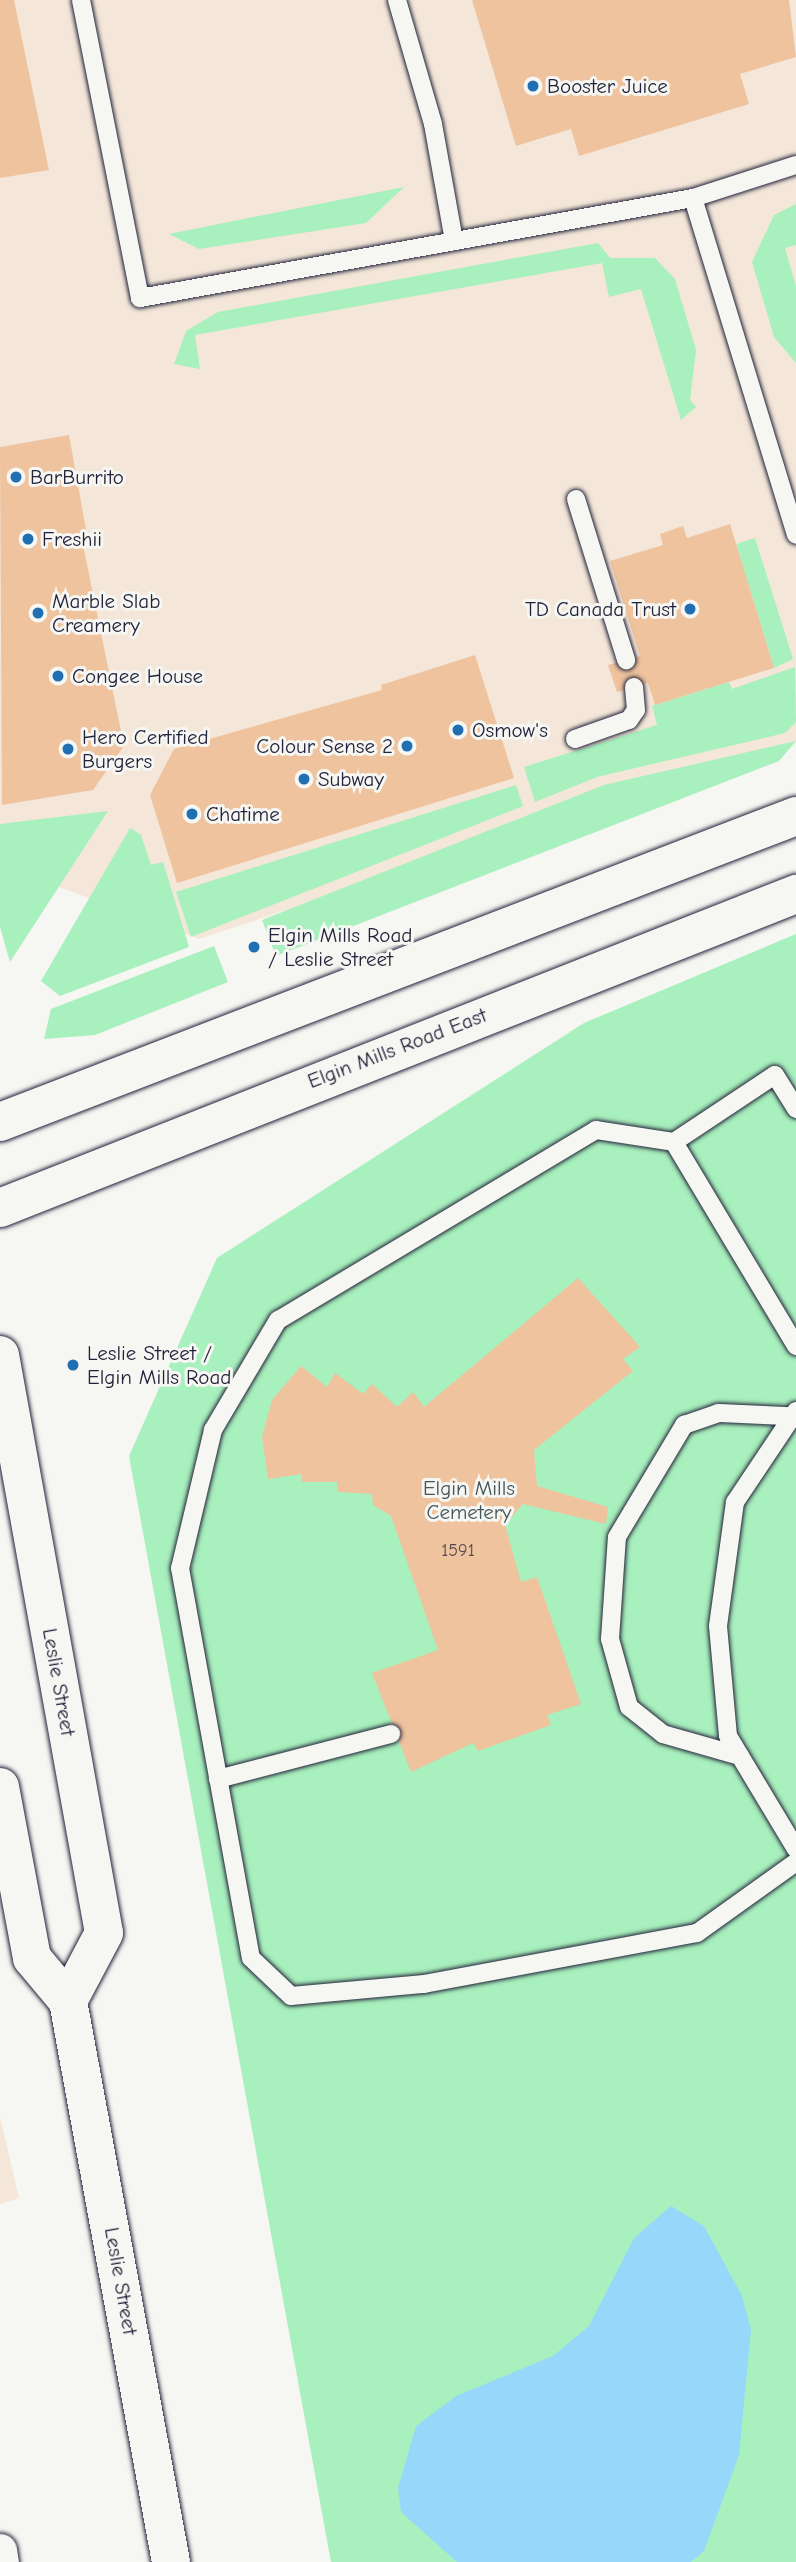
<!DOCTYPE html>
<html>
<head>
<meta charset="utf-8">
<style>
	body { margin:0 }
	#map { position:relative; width:796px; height:2562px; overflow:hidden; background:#f6f6f2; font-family:"Comic Neue",sans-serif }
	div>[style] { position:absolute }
	.built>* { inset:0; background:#f4e7d9 }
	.green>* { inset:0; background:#a8f0bd }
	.water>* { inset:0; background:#97d7f9 }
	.building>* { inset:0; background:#eec39e }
	.roads { filter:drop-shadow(0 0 2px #22223b) drop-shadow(0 0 2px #22223b) }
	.service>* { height:18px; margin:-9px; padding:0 9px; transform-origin:9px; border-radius:9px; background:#f6f6f2 }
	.minor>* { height:33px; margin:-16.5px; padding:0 16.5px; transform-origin:16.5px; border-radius:16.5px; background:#f6f6f2 }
	.secondary>* { height:38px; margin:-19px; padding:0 19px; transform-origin:19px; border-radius:19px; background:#f6f6f2 }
	.dots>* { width:19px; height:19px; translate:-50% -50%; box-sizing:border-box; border:4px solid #f6f6f2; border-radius:50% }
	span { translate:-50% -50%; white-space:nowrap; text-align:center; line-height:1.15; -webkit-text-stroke:6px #f6f6f2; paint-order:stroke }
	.number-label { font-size:18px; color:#554a54 }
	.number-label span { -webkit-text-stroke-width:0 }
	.poi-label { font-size:21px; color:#22223b }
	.left { translate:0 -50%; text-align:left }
	.right { translate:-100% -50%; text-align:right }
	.street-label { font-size:21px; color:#22223b }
	.park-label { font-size:21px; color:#44565c }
</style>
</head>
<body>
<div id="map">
	<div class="built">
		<div style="clip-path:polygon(0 0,796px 0,796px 742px,199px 939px,0 865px)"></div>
		<div style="clip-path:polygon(0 2117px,19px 2198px,0 2204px)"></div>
	</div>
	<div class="green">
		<div style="clip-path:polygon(404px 187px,366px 223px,199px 249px,169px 234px)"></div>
		<div style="clip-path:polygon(796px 204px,796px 245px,785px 248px,796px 286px,796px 363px,774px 337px,752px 262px,774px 215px)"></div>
		<div style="clip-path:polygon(598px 243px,610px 258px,655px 258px,675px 279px,696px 350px,690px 400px,696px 407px,681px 420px,641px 289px,609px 297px,602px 263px,195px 335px,200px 369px,174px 364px,186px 331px,218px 312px)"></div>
		<div style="clip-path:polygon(755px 538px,793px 659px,774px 668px,736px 544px)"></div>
		<div style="clip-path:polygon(795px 667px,796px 722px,785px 733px,597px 777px,535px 802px,524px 767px,657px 725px,652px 706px,729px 682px,732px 689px)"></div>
		<div style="clip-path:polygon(796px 741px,779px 761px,276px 956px,262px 920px,604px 785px)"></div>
		<div style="clip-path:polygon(516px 785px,523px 806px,191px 937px,176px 892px)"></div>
		<div style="clip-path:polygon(108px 811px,10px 962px,0 927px,0 824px)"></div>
		<div style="clip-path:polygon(130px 828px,141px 835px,151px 865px,163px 862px,189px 947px,60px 996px,41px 981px)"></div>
		<div style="clip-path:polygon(796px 934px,796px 2562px,331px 2562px,129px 1456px,217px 1258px,584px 1023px)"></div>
		<div style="clip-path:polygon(214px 946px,228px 982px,95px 1035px,44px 1039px,51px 1009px)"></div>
	</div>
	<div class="water">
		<div style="clip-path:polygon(671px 2206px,704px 2226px,742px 2296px,751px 2330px,739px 2455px,704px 2551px,691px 2562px,457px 2562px,401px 2512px,398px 2488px,416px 2426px,456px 2396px,553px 2356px,589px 2326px,634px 2238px)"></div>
	</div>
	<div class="building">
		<div style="clip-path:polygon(0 0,14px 0,49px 170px,0 178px)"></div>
		<div style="clip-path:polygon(472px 0,789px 0,796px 57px,740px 74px,749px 104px,579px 156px,571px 129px,516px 146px)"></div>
		<div style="clip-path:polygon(69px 435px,87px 535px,81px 535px,124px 746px,93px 790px,2px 805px,0 447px)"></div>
		<div style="clip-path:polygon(730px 524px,774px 668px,655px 705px,648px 683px,617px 692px,608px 665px,640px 656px,610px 561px,663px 545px,660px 534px,683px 526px,687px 538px)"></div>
		<div style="clip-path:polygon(475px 655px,514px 778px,177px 883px,150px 795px,174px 749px,382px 690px,381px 685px)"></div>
		<div style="clip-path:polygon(578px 1278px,640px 1347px,623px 1359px,633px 1371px,534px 1450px,537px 1486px,608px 1507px,606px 1524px,523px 1504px,505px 1525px,521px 1582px,537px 1577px,581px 1704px,547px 1715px,551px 1725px,478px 1751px,473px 1743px,411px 1772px,372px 1673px,438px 1650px,391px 1516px,373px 1505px,372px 1494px,338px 1492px,337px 1482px,302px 1482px,302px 1474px,268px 1479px,262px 1437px,272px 1400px,301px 1366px,327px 1387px,335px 1373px,363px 1394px,372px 1384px,397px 1407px,413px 1392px,424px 1407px)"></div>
	</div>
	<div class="roads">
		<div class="service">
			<div style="left:81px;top:0;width:304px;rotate:78.8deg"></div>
			<div style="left:140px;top:298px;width:562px;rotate:-10.25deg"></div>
			<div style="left:693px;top:198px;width:352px;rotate:73deg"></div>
			<div style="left:397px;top:0;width:129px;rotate:73.8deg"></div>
			<div style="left:433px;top:124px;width:119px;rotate:79.8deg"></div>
			<div style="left:693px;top:198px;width:108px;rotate:-17.8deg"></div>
			<div style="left:576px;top:499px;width:169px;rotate:72.7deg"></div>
			<div style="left:575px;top:739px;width:57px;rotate:-19.4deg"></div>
			<div style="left:629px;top:720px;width:12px;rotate:-55deg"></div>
			<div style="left:636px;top:710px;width:23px;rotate:-95deg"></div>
			<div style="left:674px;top:1142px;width:121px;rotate:-33.6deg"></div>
			<div style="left:775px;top:1075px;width:40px;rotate:58deg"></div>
			<div style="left:796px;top:1346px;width:238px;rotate:-120.9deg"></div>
			<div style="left:674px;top:1142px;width:79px;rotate:-171.3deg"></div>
			<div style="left:596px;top:1130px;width:370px;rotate:149.1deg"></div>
			<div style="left:278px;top:1320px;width:128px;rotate:120.6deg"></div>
			<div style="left:213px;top:1430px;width:142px;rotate:103.4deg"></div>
			<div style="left:180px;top:1568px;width:396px;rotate:79.7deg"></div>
			<div style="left:251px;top:1958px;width:55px;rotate:43.5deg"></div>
			<div style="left:291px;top:1996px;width:134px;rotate:-5.2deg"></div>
			<div style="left:424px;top:1984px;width:278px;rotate:-10.6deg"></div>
			<div style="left:697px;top:1933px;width:122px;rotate:-35.6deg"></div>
			<div style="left:796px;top:1411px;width:110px;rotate:123.8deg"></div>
			<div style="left:735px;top:1502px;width:125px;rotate:97.8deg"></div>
			<div style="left:718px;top:1626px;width:110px;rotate:84.8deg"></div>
			<div style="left:728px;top:1736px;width:132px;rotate:59deg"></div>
			<div style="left:740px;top:1756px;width:80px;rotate:-164.1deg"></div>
			<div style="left:663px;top:1734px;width:43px;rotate:-141.5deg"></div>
			<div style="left:629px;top:1707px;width:71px;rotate:-105.6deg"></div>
			<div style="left:610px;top:1639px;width:102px;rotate:-86.1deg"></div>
			<div style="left:617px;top:1537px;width:131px;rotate:-59.1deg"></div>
			<div style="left:684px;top:1425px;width:36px;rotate:-19deg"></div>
			<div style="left:718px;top:1413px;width:69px;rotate:2.5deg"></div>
			<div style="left:218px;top:1779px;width:179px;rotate:-14.6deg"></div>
		</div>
		<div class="minor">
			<div style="left:0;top:2550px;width:12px;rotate:81deg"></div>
		</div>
		<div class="secondary">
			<div style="left:0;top:1122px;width:853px;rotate:-21.03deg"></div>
			<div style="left:0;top:1208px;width:856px;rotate:-21.53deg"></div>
			<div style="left:0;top:1355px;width:587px;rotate:79.8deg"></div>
			<div style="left:104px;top:1933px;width:77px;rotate:117.9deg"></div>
			<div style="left:0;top:1787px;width:174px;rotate:79.4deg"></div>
			<div style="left:32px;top:1958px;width:56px;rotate:50.1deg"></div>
			<div style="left:68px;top:2001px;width:570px;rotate:79.6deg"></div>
		</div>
	</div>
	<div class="dots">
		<div style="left:533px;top:86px;background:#1f6fb2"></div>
		<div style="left:16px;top:477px;background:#1f6fb2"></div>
		<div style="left:28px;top:539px;background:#1f6fb2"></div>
		<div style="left:690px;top:609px;background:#1f6fb2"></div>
		<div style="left:38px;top:613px;background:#1f6fb2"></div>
		<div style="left:58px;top:676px;background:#1f6fb2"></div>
		<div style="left:458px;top:730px;background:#1f6fb2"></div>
		<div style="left:407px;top:746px;background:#1f6fb2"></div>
		<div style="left:68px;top:749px;background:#1f6fb2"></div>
		<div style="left:304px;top:779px;background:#1f6fb2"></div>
		<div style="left:192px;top:814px;background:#1f6fb2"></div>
		<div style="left:254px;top:947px;background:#1f6fb2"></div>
		<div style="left:73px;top:1365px;background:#1f6fb2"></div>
	</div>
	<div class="number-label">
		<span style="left:458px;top:1551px">1591</span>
	</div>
	<div class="poi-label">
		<span class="left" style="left:547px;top:86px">Booster Juice</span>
		<span class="left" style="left:30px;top:477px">BarBurrito</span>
		<span class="left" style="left:42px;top:539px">Freshii</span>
		<span class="left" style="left:52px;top:613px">Marble Slab<br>Creamery</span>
		<span class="right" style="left:676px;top:609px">TD Canada Trust</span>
		<span class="left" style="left:72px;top:676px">Congee House</span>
		<span class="left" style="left:472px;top:730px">Osmow's</span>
		<span class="left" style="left:82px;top:749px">Hero Certified<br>Burgers</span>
		<span class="right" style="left:393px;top:746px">Colour Sense 2</span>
		<span class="left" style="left:318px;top:779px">Subway</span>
		<span class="left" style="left:206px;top:814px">Chatime</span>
		<span class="left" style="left:268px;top:947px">Elgin Mills Road<br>/ Leslie Street</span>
		<span class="left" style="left:87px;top:1365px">Leslie Street /<br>Elgin Mills Road</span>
	</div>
	<div class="street-label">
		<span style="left:397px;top:1048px;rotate:-21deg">Elgin Mills Road East</span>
		<span style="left:59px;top:1682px;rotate:80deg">Leslie Street</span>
		<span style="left:121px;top:2281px;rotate:80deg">Leslie Street</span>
	</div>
	<div class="park-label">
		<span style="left:469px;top:1500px">Elgin Mills<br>Cemetery</span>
	</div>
</div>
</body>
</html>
